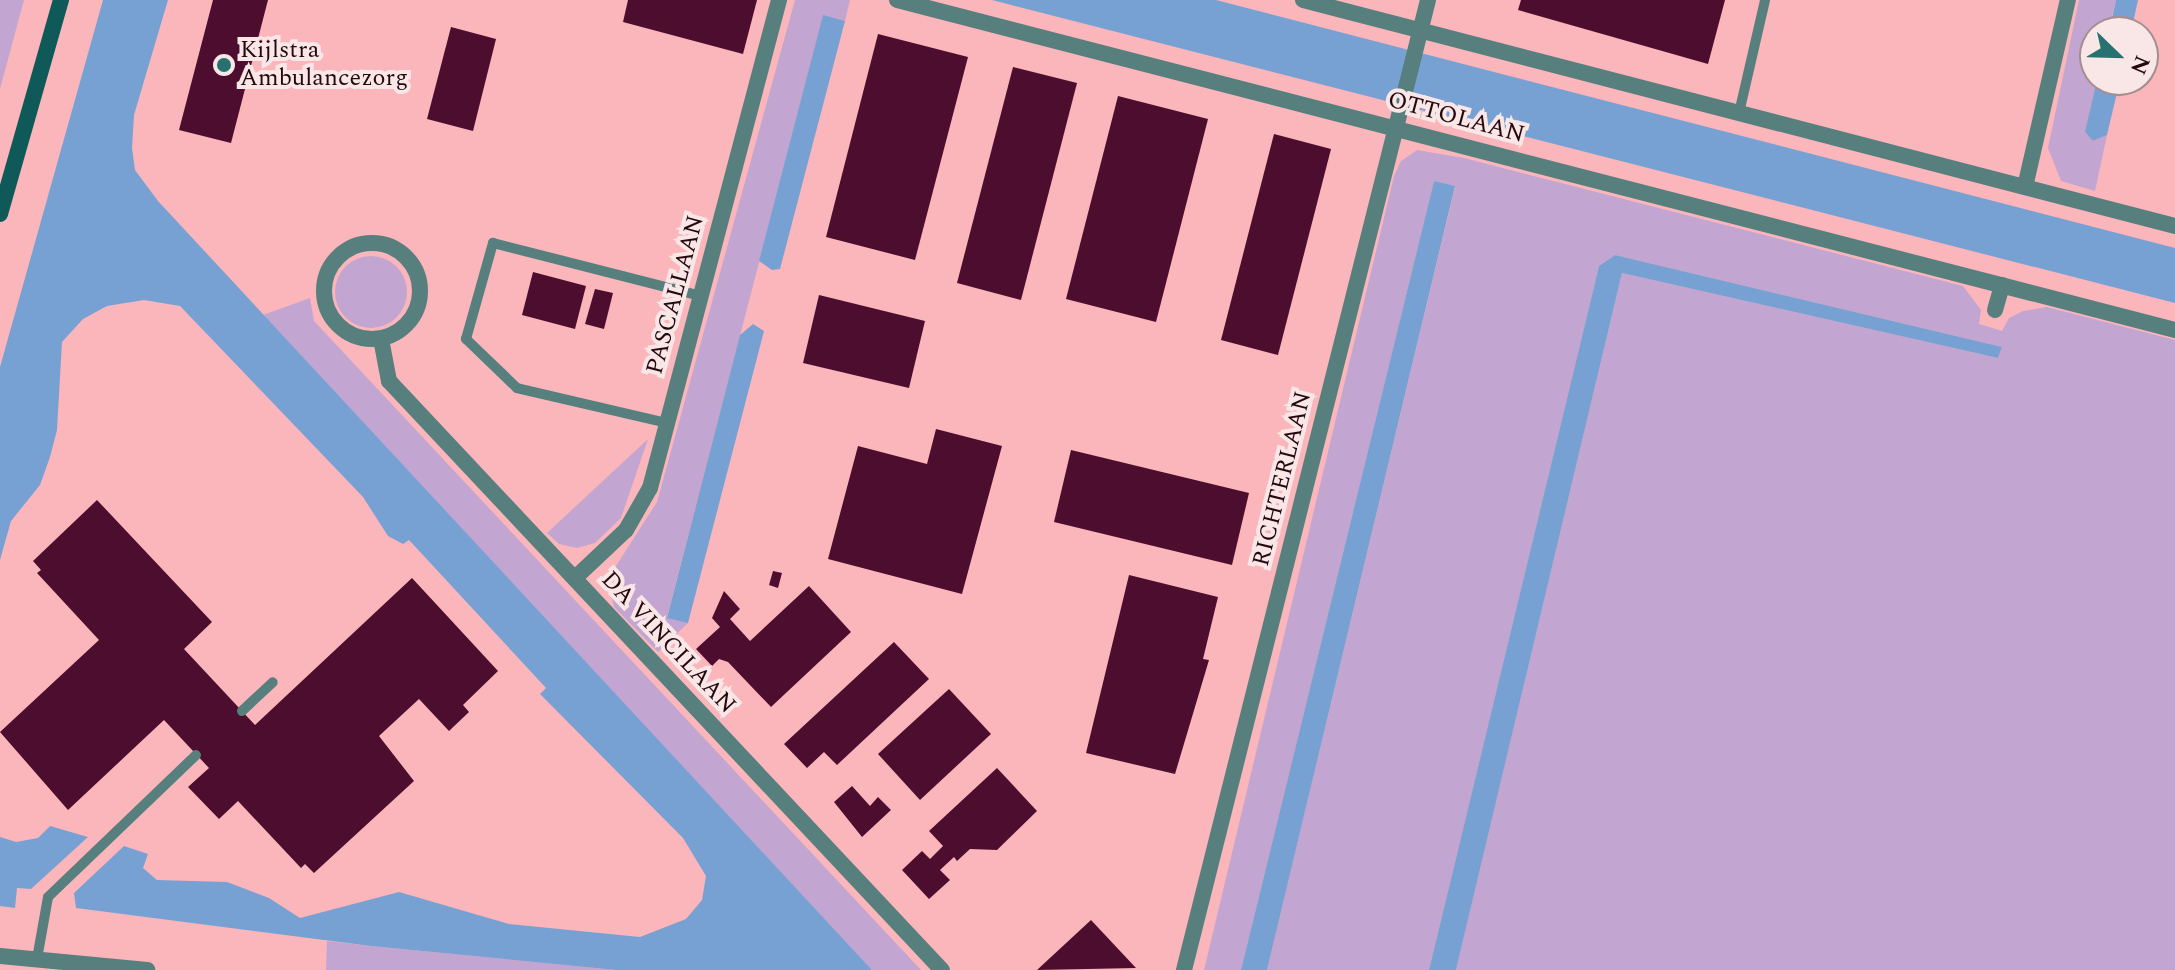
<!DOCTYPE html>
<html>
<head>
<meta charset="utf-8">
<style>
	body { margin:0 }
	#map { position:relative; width:2175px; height:970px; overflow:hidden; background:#fbb6bb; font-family:Spectral,serif }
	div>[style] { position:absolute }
	.green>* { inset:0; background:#c2a6d1 }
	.round { border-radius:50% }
	.water>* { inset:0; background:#78a1d3 }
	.building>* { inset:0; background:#4d0d2e }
	.lane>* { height:10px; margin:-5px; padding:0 5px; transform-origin:5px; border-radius:5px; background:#577f7e }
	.street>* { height:16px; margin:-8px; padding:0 8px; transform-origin:8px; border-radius:8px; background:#577f7e }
	.street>.ring { margin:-8px; padding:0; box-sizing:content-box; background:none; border:16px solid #577f7e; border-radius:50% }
	.secondary>* { height:16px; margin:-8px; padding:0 8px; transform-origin:8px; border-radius:8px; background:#0f5a59 }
	.dots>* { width:22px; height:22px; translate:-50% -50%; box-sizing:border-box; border:4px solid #f9e7e8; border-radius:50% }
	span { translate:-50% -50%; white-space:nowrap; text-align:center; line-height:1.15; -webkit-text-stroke:8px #f9e7e8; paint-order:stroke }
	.poi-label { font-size:24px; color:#25080d }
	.left { translate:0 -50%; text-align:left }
	.street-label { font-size:24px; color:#25080d }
	.north { position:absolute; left:2079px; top:16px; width:80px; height:80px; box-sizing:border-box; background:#f9e7e8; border:2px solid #a48e90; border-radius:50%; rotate:113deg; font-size:22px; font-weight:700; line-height:32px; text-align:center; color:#25080d }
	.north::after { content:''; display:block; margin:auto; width:28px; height:36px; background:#277271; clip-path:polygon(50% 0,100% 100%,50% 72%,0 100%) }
</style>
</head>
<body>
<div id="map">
	<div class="green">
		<div style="clip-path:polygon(0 0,24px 0,0 89px)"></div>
		<div style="clip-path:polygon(795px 0,850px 0,845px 21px,823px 16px,667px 617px,688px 623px,658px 652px,614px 607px,607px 580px,657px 502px)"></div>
		<div style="clip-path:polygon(2079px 0,2116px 0,2108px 32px,2095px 32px,2097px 80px,2086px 132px,2093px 141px,2107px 135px,2095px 191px,2061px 181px,2048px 148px)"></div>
		<div style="clip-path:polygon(1417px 150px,1464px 158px,1963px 286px,1981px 310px,1979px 324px,2002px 331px,2009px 318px,2023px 311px,2047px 307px,2175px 340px,2175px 970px,1456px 970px,1622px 273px,1998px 358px,2002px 347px,1615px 255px,1599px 266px,1429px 970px,1267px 970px,1455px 187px,1434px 181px,1241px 970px,1204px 970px,1394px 176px,1401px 161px)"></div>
		<div class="round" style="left:335px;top:256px;width:72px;height:72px"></div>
		<div style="clip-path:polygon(310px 298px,314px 321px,921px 970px,872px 970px,263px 315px)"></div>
		<div style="clip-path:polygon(648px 439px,621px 518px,595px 543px,577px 548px,559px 544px,547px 533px)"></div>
		<div style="clip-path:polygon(327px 941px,371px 946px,616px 970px,326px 970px)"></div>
	</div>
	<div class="water">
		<div style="clip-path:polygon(103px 0,168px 0,134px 115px,132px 148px,135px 170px,158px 201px,872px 970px,616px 970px,371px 946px,76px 908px,74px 893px,124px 846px,148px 854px,143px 868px,157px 880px,227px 882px,269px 898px,300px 918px,399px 892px,509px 924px,640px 937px,686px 919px,702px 900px,706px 876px,683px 838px,540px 694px,546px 688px,409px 540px,403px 544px,388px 536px,363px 497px,180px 306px,144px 300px,107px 306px,83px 319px,62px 342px,57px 430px,50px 457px,40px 485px,11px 521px,0 560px,0 367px)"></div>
		<div style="clip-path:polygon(992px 0,1216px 0,2175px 248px,2175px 303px)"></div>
		<div style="clip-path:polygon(2116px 0,2138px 0,2131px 32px,2109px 32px)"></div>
		<div style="clip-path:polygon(823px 15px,845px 21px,780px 269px,772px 270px,759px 261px)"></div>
		<div style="clip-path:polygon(2097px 80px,2120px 80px,2107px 135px,2093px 141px,2085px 132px)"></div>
		<div style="clip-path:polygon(1434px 181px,1455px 186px,1267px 970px,1241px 970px)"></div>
		<div style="clip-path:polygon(1615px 255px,2002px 347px,1998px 358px,1622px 273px,1456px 970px,1429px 970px,1599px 266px)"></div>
		<div style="clip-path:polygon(753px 324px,764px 331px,688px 623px,667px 618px,740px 335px)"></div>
		<div style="clip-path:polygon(50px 826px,88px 837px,31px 889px,17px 888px,15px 908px,0 906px,0 837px,16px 842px,38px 838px)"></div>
	</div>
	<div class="building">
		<div style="clip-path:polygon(213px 0,268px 0,231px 143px,179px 130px)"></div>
		<div style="clip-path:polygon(628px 0,757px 0,743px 54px,623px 22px)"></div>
		<div style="clip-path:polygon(1521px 0,1725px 0,1708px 64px,1518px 10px)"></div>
		<div style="clip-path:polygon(451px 27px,496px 39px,473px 131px,427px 119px)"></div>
		<div style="clip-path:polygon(878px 34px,968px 57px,915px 260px,826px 237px)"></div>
		<div style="clip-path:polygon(1013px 67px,1077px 83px,1021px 300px,957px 283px)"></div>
		<div style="clip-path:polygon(1118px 96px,1208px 119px,1156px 322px,1066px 299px)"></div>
		<div style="clip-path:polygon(1274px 134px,1331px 149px,1278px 355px,1221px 340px)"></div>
		<div style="clip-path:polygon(533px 272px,586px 286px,575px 329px,522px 315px)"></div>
		<div style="clip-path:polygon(595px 289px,613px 293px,604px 329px,585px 324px)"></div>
		<div style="clip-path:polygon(819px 295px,925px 321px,909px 388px,803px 363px)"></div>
		<div style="clip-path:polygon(936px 429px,1002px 446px,962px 594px,828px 559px,858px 446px,927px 464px)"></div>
		<div style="clip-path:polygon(1071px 450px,1249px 493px,1232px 565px,1054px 522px)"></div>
		<div style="clip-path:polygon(97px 500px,212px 622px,184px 649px,255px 725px,412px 578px,498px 671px,463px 705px,469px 712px,449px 731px,419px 699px,379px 736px,414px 781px,314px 873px,305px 864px,301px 868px,238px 801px,219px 819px,188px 787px,209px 768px,164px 720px,68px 810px,0 732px,99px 640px,37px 573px,41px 570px,33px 561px)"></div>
		<div style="clip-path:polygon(773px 571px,782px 573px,778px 588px,769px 585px)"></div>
		<div style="clip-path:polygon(1129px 575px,1218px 597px,1203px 659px,1209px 660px,1175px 774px,1086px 753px)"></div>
		<div style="clip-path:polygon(809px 586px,851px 632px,771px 707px,728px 662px,719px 659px,712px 666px,696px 649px,720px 627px,712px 618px,724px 591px,740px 609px,730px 619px,750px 641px)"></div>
		<div style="clip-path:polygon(894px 642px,929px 679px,837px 765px,824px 752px,807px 768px,784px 744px)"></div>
		<div style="clip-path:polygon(949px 689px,991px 734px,920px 800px,878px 754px)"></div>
		<div style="clip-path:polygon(997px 768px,1037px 811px,997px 850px,970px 849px,957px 861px,954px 857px,940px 870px,950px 880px,929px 899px,902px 870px,922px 851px,930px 859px,943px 846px,929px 831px)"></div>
		<div style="clip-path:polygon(852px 786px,870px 806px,878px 797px,891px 810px,862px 837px,834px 802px)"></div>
		<div style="clip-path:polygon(1091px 920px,1136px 968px,1037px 970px)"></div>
	</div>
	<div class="lane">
		<div style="left:1739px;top:113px;width:116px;rotate:-77deg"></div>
		<div style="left:667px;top:423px;width:154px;rotate:-166.9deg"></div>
		<div style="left:517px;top:388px;width:71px;rotate:-136.1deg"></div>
		<div style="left:466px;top:339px;width:100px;rotate:-74.3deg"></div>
		<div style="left:493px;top:243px;width:215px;rotate:14.3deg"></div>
		<div style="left:242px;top:711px;width:42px;rotate:-43.1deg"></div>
		<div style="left:37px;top:959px;width:63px;rotate:-79.9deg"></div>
		<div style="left:48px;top:897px;width:205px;rotate:-43.8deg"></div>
	</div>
	<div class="street">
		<div style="left:897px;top:0;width:1320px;rotate:14.48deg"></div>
		<div style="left:1303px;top:0;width:901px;rotate:14.53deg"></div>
		<div style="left:2025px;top:187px;width:192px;rotate:-77.1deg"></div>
		<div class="ring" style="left:324px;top:243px;width:80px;height:80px"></div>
		<div style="left:1995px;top:310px;width:26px;rotate:-74deg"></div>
		<div style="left:381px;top:339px;width:43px;rotate:79.2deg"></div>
		<div style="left:389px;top:381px;width:808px;rotate:46.81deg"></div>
		<div style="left:575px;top:578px;width:70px;rotate:-43.3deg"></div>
		<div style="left:626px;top:530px;width:48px;rotate:-60.3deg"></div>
		<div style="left:650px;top:488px;width:505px;rotate:-75.19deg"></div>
		<div style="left:0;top:956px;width:148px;rotate:5.4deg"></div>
		<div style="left:1184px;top:970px;width:1000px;rotate:-75.88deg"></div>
	</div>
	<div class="secondary">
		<div style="left:0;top:214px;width:223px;rotate:-74.1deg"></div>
	</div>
	<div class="dots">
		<div style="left:224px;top:65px;background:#277271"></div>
	</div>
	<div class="poi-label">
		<span class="left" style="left:240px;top:65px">Kijlstra<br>Ambulancezorg</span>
	</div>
	<div class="street-label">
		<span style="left:1456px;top:118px;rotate:15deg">OTTOLAAN</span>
		<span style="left:676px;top:295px;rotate:-75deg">PASCALLAAN</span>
		<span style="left:1283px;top:479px;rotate:-76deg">RICHTERLAAN</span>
		<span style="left:668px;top:643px;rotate:47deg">DA VINCILAAN</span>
	</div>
	<div class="north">N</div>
</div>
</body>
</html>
